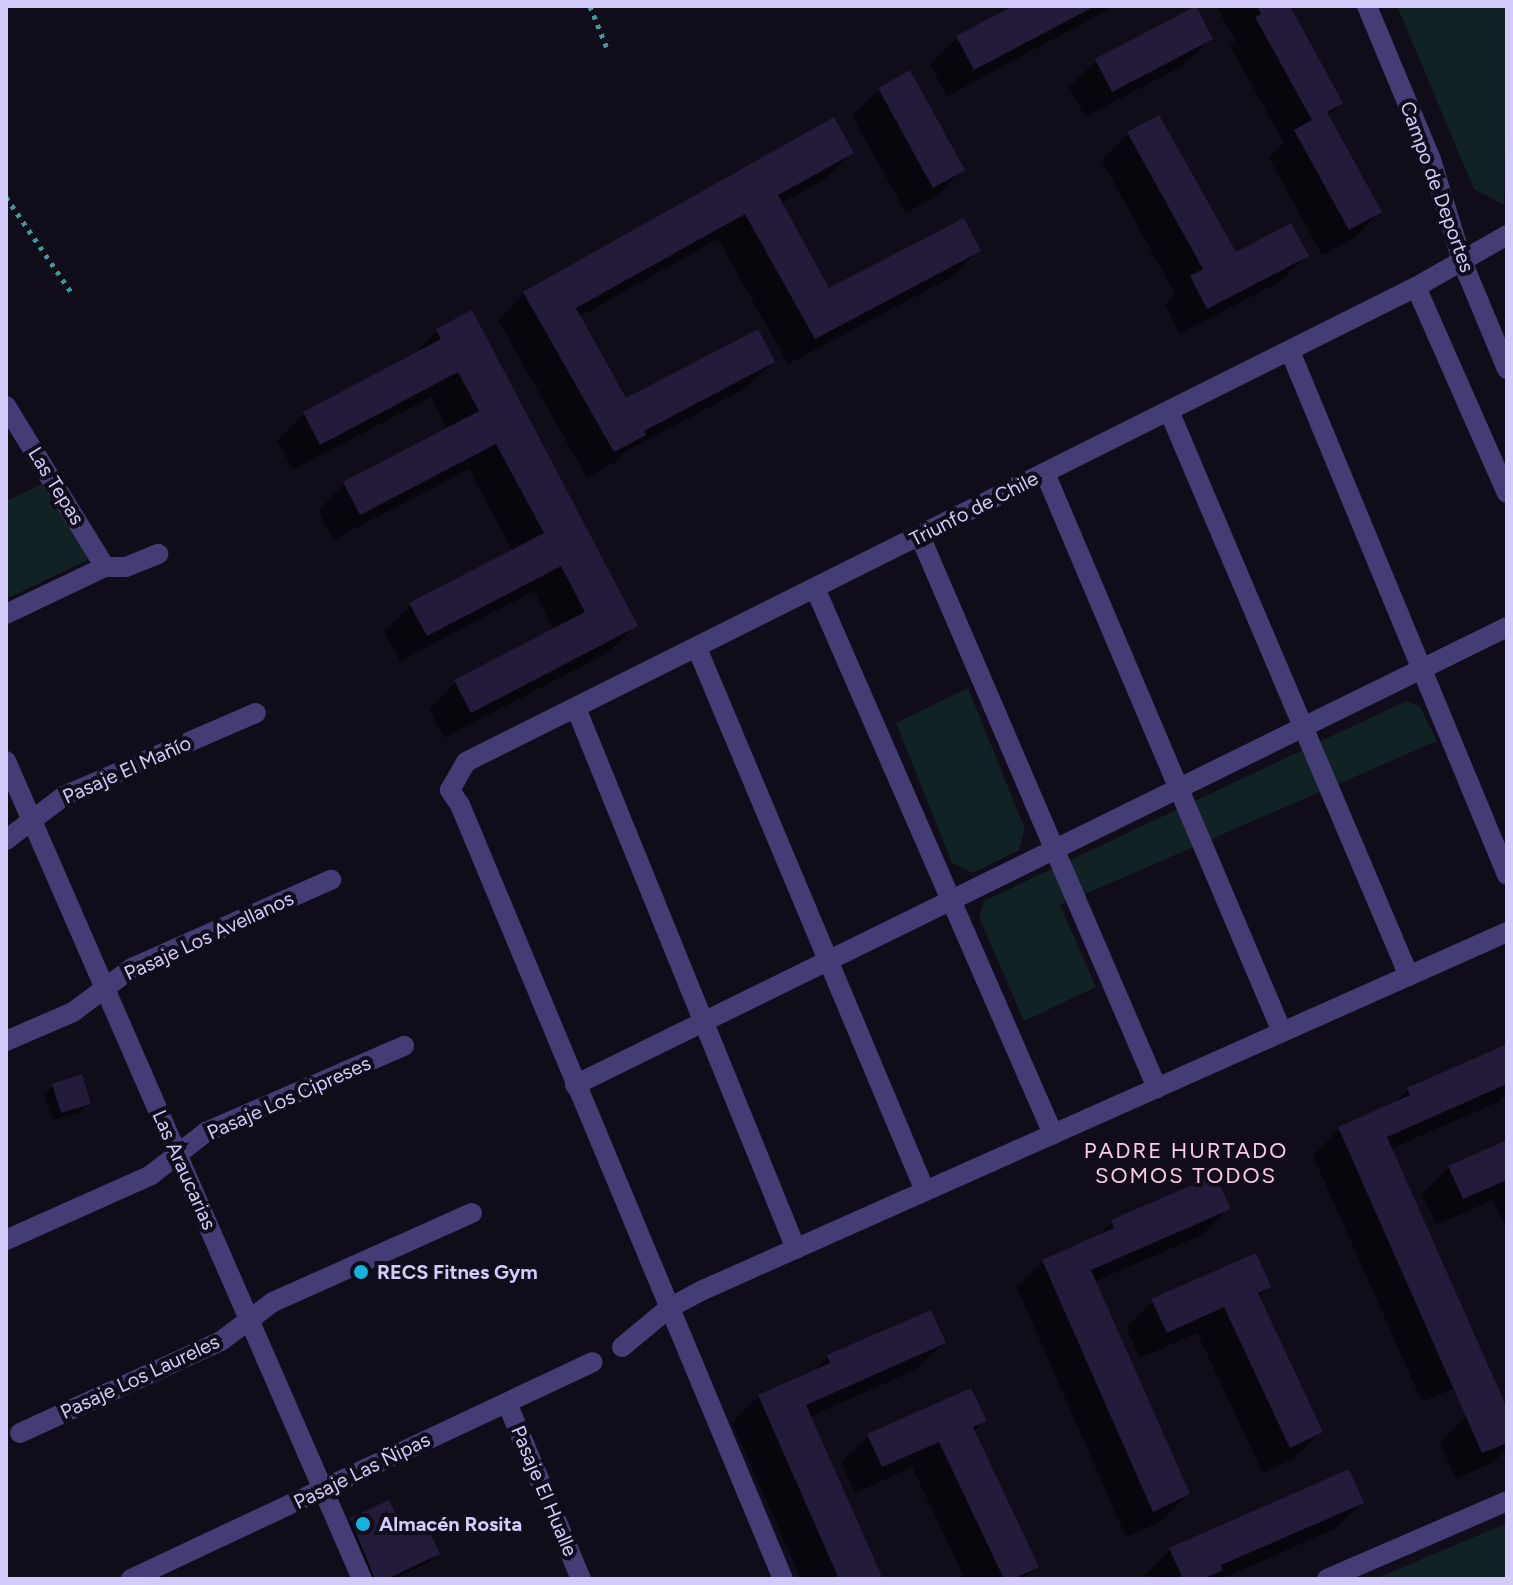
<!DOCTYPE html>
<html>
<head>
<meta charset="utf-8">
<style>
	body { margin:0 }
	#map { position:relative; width:1513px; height:1585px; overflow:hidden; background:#100c1a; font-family:Figtree,sans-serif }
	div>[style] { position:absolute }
	.green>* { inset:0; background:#102223 }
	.shadow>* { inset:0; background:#0007 }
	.building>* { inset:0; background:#241a39 }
	.path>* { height:5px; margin-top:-2.5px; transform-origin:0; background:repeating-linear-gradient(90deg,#389ca1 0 4px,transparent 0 10px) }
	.street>* { height:20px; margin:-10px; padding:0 10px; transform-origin:10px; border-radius:10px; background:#443c75 }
	.dots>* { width:22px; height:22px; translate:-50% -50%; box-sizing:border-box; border:4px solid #100c1a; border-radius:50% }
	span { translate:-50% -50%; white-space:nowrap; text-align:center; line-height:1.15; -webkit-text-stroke:8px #100c1a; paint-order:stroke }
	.street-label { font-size:20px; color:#d5cbfa }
	.poi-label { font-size:20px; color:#d5cbfa; font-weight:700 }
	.left { translate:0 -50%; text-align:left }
	.neighbourhood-label { font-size:22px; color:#facce4; letter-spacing:2px }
	.frame { position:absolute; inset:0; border:8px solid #d5cbfa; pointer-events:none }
</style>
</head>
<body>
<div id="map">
	<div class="green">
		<div style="clip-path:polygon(1397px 6px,1507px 6px,1504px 205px,1474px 189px)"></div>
		<div style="clip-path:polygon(50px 480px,88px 560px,6px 599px,6px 501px)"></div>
		<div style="clip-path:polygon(968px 688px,1025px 829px,1019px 850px,973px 873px,952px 863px,896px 723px)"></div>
		<div style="clip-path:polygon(1406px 701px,1420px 707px,1437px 741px,1060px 905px,1096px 987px,1024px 1021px,979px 917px,984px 901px)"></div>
		<div style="clip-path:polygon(1507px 1523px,1507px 1579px,1375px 1579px)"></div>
	</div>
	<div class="shadow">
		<div style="clip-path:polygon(1017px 6px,1115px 6px,947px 96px,930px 65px,957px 38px)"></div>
		<div style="clip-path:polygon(1216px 6px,1288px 6px,1341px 103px,1327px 117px,1379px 212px,1353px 239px,1322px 255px,1269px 158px,1284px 143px,1230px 46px,1235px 40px)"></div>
		<div style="clip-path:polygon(1211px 38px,1184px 65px,1085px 117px,1069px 87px,1096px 61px)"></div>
		<div style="clip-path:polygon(879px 89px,963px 170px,936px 196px,906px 213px,852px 116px)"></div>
		<div style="clip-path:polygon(1128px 134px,1235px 255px,1306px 256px,1279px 282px,1180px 334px,1165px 304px,1175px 294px,1102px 161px)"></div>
		<div style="clip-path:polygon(852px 152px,825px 179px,780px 204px,828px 291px,978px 250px,952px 277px,788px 364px,718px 239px,579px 317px,625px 401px,773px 362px,746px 388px,628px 450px,617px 461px,587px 478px,498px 320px,524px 293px)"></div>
		<div style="clip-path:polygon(437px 331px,635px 626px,609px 652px,444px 738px,429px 709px,455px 682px,554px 630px,534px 591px,400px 661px,384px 631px,411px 605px,513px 552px,469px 469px,333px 540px,318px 511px,344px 484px,448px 430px,431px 397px,293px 470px,277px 440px,304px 413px,410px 358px)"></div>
		<div style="clip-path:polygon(1507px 1046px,1507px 1092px,1498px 1102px,1390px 1149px,1457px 1387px,1422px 1402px,1313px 1156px,1339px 1129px,1392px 1106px,1408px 1089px)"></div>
		<div style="clip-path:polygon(53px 1086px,89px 1103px,80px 1112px,53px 1120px,44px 1094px)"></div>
		<div style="clip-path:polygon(1507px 1142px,1507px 1230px,1493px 1200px,1436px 1225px,1422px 1194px,1449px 1167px)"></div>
		<div style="clip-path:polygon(1228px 1208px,1202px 1235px,1094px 1282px,1188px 1494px,1161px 1521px,1126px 1537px,1017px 1288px,1043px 1262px,1096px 1239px,1112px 1222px)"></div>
		<div style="clip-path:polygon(1269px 1286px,1258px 1297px,1321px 1432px,1294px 1458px,1263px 1473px,1197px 1333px,1140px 1358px,1126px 1327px,1153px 1301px)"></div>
		<div style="clip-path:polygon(944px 1343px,917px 1369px,809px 1417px,881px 1579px,801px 1579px,732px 1423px,759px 1396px,812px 1373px,828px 1357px)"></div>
		<div style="clip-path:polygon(1507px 1398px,1507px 1450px,1491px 1463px,1456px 1479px,1440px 1443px,1466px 1416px)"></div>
		<div style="clip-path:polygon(984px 1421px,973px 1432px,1037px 1566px,1024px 1579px,965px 1579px,912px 1467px,855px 1493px,841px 1462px,868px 1435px)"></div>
		<div style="clip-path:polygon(1362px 1502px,1335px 1529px,1221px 1579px,1144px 1576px,1170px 1550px)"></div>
		<div style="clip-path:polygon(351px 1520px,404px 1536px,438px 1554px,429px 1562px,394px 1579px,363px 1579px,342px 1529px)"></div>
	</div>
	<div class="building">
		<div style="clip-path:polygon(1013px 6px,1095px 6px,974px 70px,956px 36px)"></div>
		<div style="clip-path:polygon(1196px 6px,1213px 39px,1112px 92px,1095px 59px)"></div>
		<div style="clip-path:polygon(1257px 6px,1290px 6px,1343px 103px,1327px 112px,1382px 212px,1349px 230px,1294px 130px,1312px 120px,1255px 17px,1261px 14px)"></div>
		<div style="clip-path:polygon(910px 70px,965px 170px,933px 188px,878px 88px)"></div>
		<div style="clip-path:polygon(1159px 115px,1236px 252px,1291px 223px,1309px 256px,1207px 309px,1190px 276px,1203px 269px,1127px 132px)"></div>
		<div style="clip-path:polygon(834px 117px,854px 153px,778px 195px,829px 288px,964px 218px,981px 251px,815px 339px,745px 214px,576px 308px,626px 398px,758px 329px,775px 362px,644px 431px,646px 435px,614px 452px,523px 292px)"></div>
		<div style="clip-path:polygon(472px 310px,638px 626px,471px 713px,454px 680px,585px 612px,561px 566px,427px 636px,409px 603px,544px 533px,496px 444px,360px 515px,343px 482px,479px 411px,458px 372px,320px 445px,303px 412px,441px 339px,436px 329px)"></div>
		<div style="clip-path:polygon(1507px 1044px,1507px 1084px,1387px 1137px,1507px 1408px,1507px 1443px,1482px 1453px,1338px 1127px,1410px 1095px,1407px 1088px)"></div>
		<div style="clip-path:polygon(82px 1074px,91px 1104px,61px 1113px,52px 1084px)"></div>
		<div style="clip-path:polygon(1507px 1140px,1507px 1180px,1463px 1199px,1448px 1166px)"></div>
		<div style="clip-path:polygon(1215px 1175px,1231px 1209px,1091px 1270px,1190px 1494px,1153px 1512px,1042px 1260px,1114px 1228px,1111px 1220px)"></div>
		<div style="clip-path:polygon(1256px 1253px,1271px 1287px,1258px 1293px,1323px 1432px,1290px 1448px,1224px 1307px,1167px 1333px,1151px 1299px)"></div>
		<div style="clip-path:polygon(931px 1310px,946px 1343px,806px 1405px,883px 1579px,839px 1579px,758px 1395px,830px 1363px,827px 1355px)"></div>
		<div style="clip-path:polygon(971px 1388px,987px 1421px,973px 1427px,1039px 1567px,1013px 1579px,1004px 1579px,939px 1442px,882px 1467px,867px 1434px)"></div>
		<div style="clip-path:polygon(1349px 1469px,1364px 1503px,1221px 1565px,1223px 1570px,1203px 1579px,1183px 1579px,1169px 1548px)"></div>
		<div style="clip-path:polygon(389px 1500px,405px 1534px,426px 1524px,440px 1554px,387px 1579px,375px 1579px,350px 1518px)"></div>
	</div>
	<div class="path">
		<div style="left:590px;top:6px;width:45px;rotate:68deg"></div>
		<div style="left:6px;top:197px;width:119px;rotate:55.6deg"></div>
	</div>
	<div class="street">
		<div style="left:1367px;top:6px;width:167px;rotate:67.4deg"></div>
		<div style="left:1431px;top:160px;width:106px;rotate:72.9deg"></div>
		<div style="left:1462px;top:261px;width:117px;rotate:67.4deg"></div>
		<div style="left:1416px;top:287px;width:225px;rotate:66.2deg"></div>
		<div style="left:1290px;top:351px;width:567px;rotate:67.5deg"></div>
		<div style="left:6px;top:406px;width:189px;rotate:58.4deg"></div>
		<div style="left:1169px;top:411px;width:614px;rotate:66.99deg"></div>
		<div style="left:1045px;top:473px;width:607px;rotate:67.02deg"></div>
		<div style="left:920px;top:536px;width:601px;rotate:66.76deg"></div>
		<div style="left:815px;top:588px;width:596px;rotate:66.45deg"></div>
		<div style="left:6px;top:614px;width:110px;rotate:-25.4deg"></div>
		<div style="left:105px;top:567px;width:21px"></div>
		<div style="left:126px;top:567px;width:35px;rotate:-22deg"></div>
		<div style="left:697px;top:648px;width:589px;rotate:67.22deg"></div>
		<div style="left:576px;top:708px;width:584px;rotate:67.87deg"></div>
		<div style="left:6px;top:761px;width:892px;rotate:66.48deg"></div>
		<div style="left:6px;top:840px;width:73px;rotate:-37.2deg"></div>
		<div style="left:64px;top:796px;width:209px;rotate:-23.4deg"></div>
		<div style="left:6px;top:1041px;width:73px;rotate:-23.4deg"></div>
		<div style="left:73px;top:1012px;width:74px;rotate:-36.7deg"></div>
		<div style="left:132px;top:968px;width:218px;rotate:-23.9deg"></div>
		<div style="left:575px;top:1085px;width:1038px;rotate:-26.17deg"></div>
		<div style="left:6px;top:1240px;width:159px;rotate:-24.1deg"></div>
		<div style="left:151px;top:1175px;width:70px;rotate:-38deg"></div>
		<div style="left:206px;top:1132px;width:216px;rotate:-23.5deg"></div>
		<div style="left:622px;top:1347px;width:61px;rotate:-39.7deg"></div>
		<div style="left:669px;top:1308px;width:38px;rotate:-28deg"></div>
		<div style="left:703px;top:1290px;width:880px;rotate:-24deg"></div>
		<div style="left:507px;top:1403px;width:191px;rotate:67.2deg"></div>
		<div style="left:20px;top:1433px;width:221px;rotate:-24.6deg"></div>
		<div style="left:221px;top:1341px;width:65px;rotate:-36.9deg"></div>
		<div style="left:273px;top:1302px;width:218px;rotate:-24.1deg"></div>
		<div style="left:131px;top:1579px;width:510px;rotate:-25.16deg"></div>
		<div style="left:783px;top:1579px;width:839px;rotate:-112.65deg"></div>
		<div style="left:460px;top:805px;width:18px;rotate:-124deg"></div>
		<div style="left:450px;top:790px;width:32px;rotate:-60deg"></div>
		<div style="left:466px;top:762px;width:1062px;rotate:-26.57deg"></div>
		<div style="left:1416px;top:287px;width:105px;rotate:-29.7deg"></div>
		<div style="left:1327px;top:1579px;width:196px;rotate:-23.4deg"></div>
	</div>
	<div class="dots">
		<div style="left:361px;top:1272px;background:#16b2db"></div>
		<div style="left:363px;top:1524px;background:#16b2db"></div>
	</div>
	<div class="street-label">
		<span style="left:1437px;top:187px;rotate:70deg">Campo de Deportes</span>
		<span style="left:56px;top:486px;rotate:58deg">Las Tepas</span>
		<span style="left:974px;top:509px;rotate:-27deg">Triunfo de Chile</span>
		<span style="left:127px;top:770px;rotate:-24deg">Pasaje El Mañío</span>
		<span style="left:209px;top:936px;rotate:-25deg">Pasaje Los Avellanos</span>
		<span style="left:289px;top:1098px;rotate:-24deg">Pasaje Los Cipreses</span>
		<span style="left:184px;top:1170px;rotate:66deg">Las Araucarias</span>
		<span style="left:140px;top:1377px;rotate:-25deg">Pasaje Los Laureles</span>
		<span style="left:362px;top:1471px;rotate:-26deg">Pasaje Las Ñipas</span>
		<span style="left:544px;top:1491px;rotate:67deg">Pasaje El Hualle</span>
	</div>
	<div class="poi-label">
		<span class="left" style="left:377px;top:1272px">RECS Fitnes Gym</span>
		<span class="left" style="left:379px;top:1524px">Almacén Rosita</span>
	</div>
	<div class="neighbourhood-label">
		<span style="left:1186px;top:1163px">PADRE HURTADO<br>SOMOS TODOS</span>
	</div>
	<div class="frame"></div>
</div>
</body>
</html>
